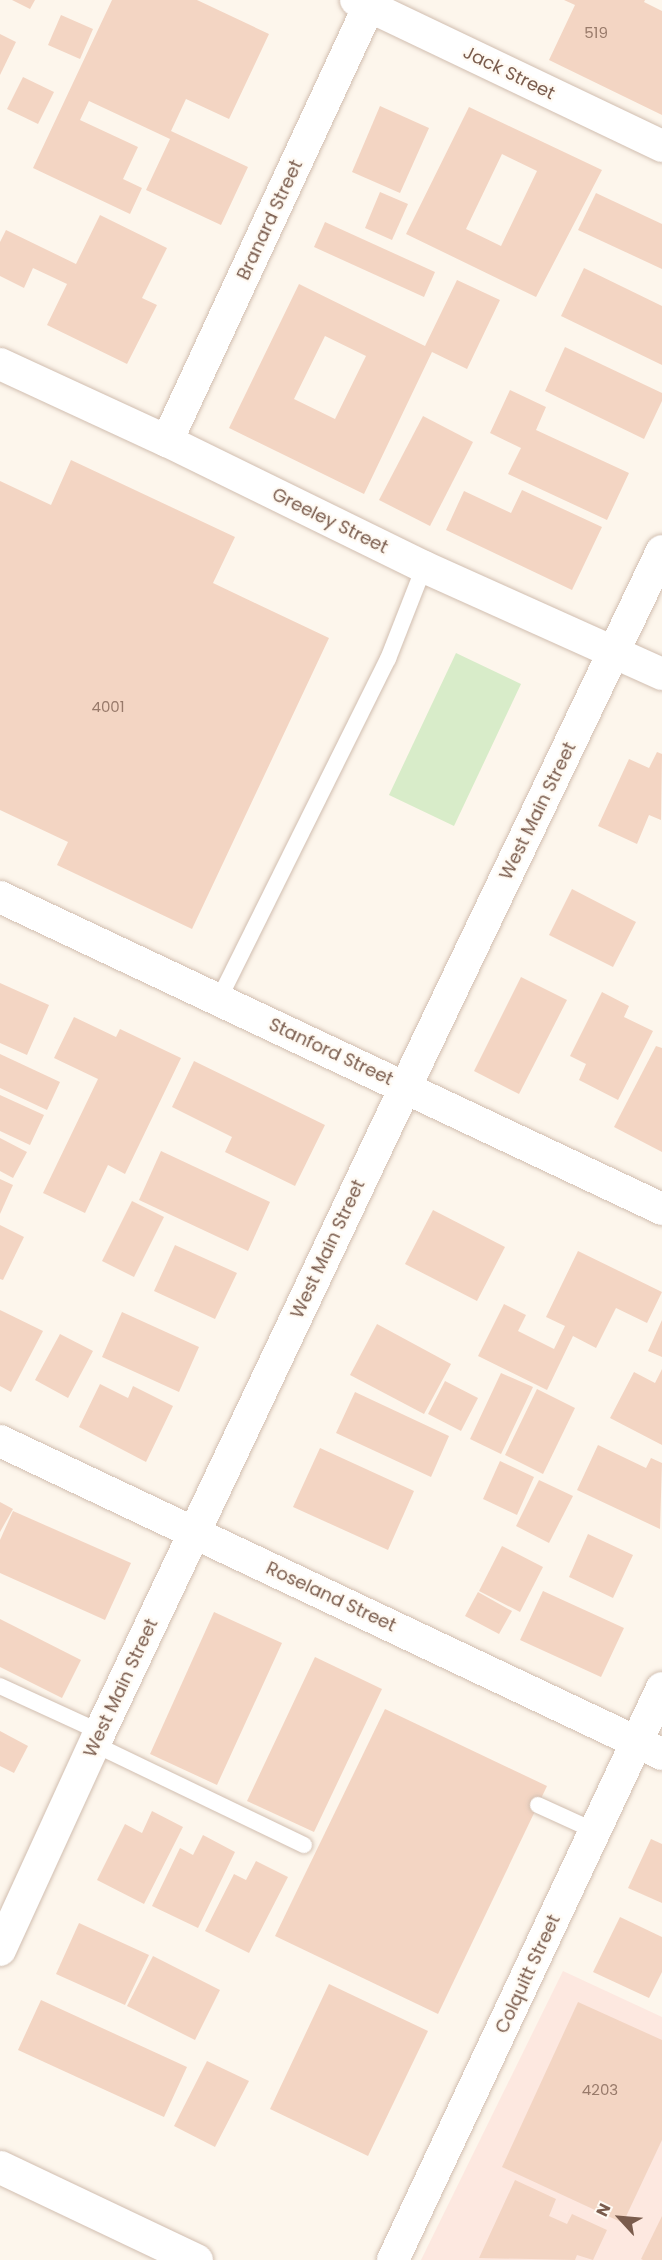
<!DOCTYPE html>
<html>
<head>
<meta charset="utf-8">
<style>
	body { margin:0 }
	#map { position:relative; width:662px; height:2260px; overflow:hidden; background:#fdf6ec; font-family:Poppins,sans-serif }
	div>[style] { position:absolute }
	.commercial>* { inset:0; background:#fde8e0 }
	.green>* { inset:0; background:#d8ecc9 }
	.building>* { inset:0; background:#f3d5c3 }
	.roads { filter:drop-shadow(0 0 2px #d1beb0) drop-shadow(0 0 2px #d1beb0) }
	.service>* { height:16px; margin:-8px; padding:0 8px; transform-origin:8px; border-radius:8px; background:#fff }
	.minor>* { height:32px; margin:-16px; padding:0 16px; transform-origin:16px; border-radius:16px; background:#fff }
	.secondary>* { height:33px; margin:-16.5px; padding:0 16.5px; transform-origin:16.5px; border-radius:16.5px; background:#fff }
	span { translate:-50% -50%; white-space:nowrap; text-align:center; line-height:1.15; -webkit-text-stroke:4.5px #fffaf3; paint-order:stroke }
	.number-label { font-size:15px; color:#987a6a }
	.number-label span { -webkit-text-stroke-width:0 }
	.street-label { font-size:18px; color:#7a5c4d }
	.north { position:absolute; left:590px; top:2188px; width:60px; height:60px; -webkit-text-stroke:4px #fffaf3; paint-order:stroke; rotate:296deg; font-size:16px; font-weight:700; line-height:24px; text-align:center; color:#7a5c4d }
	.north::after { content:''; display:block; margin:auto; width:21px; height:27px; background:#7a5c4d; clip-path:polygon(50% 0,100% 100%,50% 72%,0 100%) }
</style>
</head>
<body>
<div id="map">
	<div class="commercial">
		<div style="clip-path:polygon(563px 1971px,662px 2017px,662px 2260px,421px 2260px)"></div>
	</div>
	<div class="green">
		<div style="clip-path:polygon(456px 653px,521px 684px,454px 826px,389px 795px)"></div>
	</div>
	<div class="building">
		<div style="clip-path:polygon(12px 0,35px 0,30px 9px)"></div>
		<div style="clip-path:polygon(112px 0,197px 0,269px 34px,229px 119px,186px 99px,171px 131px,248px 167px,221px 225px,146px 190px,170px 139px,89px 101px,80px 120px,138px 147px,123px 179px,142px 188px,130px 214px,33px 168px)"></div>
		<div style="clip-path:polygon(564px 0,645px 0,644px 2px,662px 11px,662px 115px,549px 60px,575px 5px)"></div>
		<div style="clip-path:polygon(61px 15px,93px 29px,80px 59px,48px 45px)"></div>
		<div style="clip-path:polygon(0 34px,16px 42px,0 75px)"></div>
		<div style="clip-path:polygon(23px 77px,54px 92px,38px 124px,7px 109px)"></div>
		<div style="clip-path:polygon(380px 106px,429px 128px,400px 193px,352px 172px)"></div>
		<div style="clip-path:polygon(evenodd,469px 107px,602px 170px,536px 297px,406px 234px,469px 107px,502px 154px,537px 171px,501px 246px,466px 229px,502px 154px)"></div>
		<div style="clip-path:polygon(380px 192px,408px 204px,392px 240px,365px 228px)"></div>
		<div style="clip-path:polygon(596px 193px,662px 224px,662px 269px,578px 230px)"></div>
		<div style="clip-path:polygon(100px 215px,167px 248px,142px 298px,157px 305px,127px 364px,47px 325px,67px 284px,33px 268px,24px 288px,0 276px,0 242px,6px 230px,76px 264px)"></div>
		<div style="clip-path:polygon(325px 222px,435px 272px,424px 297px,314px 247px)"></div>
		<div style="clip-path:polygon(584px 268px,662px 306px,662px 365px,561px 316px)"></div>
		<div style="clip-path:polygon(evenodd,457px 280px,500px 300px,467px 369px,432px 352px,364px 494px,229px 428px,299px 284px,425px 346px,457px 280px,325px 336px,366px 356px,335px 419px,294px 399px,325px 336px)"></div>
		<div style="clip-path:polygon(565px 347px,662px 393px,662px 401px,644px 439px,545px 391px)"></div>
		<div style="clip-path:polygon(510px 390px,546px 407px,536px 430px,629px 473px,607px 520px,508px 474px,521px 448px,490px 433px)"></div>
		<div style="clip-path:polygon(423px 416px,473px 442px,430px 526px,379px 500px)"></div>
		<div style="clip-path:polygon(71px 460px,235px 537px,213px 583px,329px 638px,192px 929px,57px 865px,68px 842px,0 810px,0 481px,51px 505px)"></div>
		<div style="clip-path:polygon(522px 490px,602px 527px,572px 590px,446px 530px,464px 491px,511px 513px)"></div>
		<div style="clip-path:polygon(657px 752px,662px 754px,661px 820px,649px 815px,637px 844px,598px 826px,629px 759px,649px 768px)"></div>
		<div style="clip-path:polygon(572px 889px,636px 922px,613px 967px,549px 935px)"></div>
		<div style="clip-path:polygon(521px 977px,567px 1000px,519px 1094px,474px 1071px)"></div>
		<div style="clip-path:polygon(0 983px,49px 1005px,27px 1055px,0 1043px)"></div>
		<div style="clip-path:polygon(602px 992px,629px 1006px,624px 1017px,653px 1031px,618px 1100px,579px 1080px,586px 1064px,570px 1056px)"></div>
		<div style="clip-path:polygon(74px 1017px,116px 1037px,120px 1029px,181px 1058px,125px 1174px,108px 1165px,85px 1213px,43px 1193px,98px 1079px,54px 1058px)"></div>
		<div style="clip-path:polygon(656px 1046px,662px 1048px,662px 1152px,614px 1127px)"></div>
		<div style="clip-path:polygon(0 1054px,60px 1082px,47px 1110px,0 1088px)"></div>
		<div style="clip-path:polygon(194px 1061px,325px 1125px,295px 1186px,225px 1152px,232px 1137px,172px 1107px)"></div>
		<div style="clip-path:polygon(0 1095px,44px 1115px,30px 1145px,0 1131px)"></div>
		<div style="clip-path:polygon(0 1138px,27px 1152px,13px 1178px,0 1171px)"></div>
		<div style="clip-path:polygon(161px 1151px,270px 1202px,248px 1251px,139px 1200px)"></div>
		<div style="clip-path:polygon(0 1179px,13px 1185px,0 1214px)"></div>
		<div style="clip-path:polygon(132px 1201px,164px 1217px,134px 1277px,102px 1261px)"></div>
		<div style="clip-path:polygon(433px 1210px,505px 1247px,477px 1301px,405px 1264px)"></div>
		<div style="clip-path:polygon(0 1225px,24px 1237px,3px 1280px,0 1279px)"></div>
		<div style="clip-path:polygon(175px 1245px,237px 1273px,215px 1319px,154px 1291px)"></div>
		<div style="clip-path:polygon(578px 1251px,662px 1292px,647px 1323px,616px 1308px,596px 1348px,573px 1336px,547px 1390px,478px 1356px,504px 1304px,526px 1315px,518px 1331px,554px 1349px,565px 1326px,546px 1317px)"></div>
		<div style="clip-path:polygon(0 1310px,43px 1331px,11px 1392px,0 1386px)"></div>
		<div style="clip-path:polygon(122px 1312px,199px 1347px,179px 1392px,102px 1357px)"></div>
		<div style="clip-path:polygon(662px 1320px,662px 1357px,648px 1351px)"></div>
		<div style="clip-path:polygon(377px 1324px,451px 1364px,424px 1414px,350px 1375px)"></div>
		<div style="clip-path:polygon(60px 1334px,93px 1351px,68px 1398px,35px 1380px)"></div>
		<div style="clip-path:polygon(662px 1369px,662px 1445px,610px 1418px,634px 1372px,655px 1383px)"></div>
		<div style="clip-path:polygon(501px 1373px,533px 1387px,501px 1454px,470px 1439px)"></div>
		<div style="clip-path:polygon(445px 1381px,478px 1398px,461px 1431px,428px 1414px)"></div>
		<div style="clip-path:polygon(100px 1384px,128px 1398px,133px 1386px,173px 1406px,146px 1462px,79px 1427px)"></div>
		<div style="clip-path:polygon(537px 1389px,575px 1408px,543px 1474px,505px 1455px)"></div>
		<div style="clip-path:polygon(355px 1392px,449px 1436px,431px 1477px,336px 1433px)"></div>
		<div style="clip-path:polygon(598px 1445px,646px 1468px,651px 1458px,662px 1463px,660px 1529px,577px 1490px)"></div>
		<div style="clip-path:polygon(320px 1448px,414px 1491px,388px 1550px,293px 1507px)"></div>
		<div style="clip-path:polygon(500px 1461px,534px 1477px,517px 1515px,483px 1499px)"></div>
		<div style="clip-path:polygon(539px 1480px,573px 1496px,549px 1543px,516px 1526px)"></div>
		<div style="clip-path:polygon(0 1502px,13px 1509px,0 1532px)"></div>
		<div style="clip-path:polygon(13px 1511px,131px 1563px,105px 1620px,0 1573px,0 1540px)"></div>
		<div style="clip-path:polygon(588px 1534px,633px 1555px,613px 1598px,569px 1577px)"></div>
		<div style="clip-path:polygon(502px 1546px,543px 1567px,520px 1612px,479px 1591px)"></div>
		<div style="clip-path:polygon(543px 1591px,624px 1628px,601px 1677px,520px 1640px)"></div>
		<div style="clip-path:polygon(478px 1592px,512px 1611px,499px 1634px,465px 1616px)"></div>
		<div style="clip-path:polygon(214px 1612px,282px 1643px,217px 1785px,150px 1754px)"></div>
		<div style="clip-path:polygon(0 1619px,81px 1660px,62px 1698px,0 1667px)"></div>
		<div style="clip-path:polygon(315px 1657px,382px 1689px,314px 1832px,247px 1801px)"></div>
		<div style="clip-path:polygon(385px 1709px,547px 1786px,438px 2014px,275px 1936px)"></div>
		<div style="clip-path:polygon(0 1731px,28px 1746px,14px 1773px,0 1766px)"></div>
		<div style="clip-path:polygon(152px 1811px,183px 1827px,144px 1904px,97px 1880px,125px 1824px,142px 1833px)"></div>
		<div style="clip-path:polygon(203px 1835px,235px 1852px,198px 1928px,152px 1906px,180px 1848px,193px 1855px)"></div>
		<div style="clip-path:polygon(651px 1839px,662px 1844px,662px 1903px,628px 1888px)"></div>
		<div style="clip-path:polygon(256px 1861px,288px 1877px,249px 1953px,205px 1931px,234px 1874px,246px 1880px)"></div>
		<div style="clip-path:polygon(620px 1917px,662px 1937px,662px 1972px,649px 1998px,593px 1972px)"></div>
		<div style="clip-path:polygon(79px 1923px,149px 1955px,125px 2005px,56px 1974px)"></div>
		<div style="clip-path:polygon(153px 1956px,220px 1990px,195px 2040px,127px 2006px)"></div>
		<div style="clip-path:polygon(329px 1984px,428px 2031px,368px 2156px,270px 2109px)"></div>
		<div style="clip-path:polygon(41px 2000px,187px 2067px,164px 2117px,18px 2050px)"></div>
		<div style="clip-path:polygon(578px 2002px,662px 2040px,662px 2140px,623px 2223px,502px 2167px)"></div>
		<div style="clip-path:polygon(207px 2061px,249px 2081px,215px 2147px,174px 2126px)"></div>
		<div style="clip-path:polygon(515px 2180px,556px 2199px,549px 2216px,567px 2224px,572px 2214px,607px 2230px,593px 2260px,577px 2255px,575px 2260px,479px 2258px)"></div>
		<div style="clip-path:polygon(662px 2216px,662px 2260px,643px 2260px,641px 2259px)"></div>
	</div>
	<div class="roads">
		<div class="service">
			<div style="left:219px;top:999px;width:380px;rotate:-63.6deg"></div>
			<div style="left:388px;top:659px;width:99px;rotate:-68.6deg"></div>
			<div style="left:0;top:1686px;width:110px;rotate:24.7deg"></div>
			<div style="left:94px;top:1744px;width:233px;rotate:25.7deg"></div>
			<div style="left:538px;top:1805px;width:63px;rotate:24.5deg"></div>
		</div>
		<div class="minor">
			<div style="left:356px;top:0;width:339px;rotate:25.5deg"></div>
			<div style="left:0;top:364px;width:184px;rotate:24.8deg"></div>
			<div style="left:167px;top:441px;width:286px;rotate:26.1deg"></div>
			<div style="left:424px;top:567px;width:261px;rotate:24.2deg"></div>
			<div style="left:167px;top:441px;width:486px;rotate:-65.1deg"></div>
			<div style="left:0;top:897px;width:732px;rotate:25.23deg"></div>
			<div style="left:0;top:1441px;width:732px;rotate:25.31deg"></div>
			<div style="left:0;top:1950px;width:235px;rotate:-65.4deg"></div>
			<div style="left:98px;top:1736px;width:668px;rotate:-64.66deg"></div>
			<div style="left:384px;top:1132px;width:644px;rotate:-64.43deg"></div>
			<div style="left:393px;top:2260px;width:632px;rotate:-64.81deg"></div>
		</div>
		<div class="secondary">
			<div style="left:0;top:2167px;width:217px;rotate:25.4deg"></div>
		</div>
	</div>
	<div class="number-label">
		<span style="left:596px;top:33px">519</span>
		<span style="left:108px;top:707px">4001</span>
		<span style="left:600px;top:2090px">4203</span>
	</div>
	<div class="street-label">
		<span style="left:509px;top:73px;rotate:26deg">Jack Street</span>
		<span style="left:270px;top:220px;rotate:-65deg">Branard Street</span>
		<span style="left:330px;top:521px;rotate:26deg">Greeley Street</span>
		<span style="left:538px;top:811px;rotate:-64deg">West Main Street</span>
		<span style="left:331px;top:1052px;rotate:25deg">Stanford Street</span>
		<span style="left:328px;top:1249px;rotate:-65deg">West Main Street</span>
		<span style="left:331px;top:1597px;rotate:25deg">Roseland Street</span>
		<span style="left:121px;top:1688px;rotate:-65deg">West Main Street</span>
		<span style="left:528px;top:1974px;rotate:-65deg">Colquitt Street</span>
	</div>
	<div class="north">N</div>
</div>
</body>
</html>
